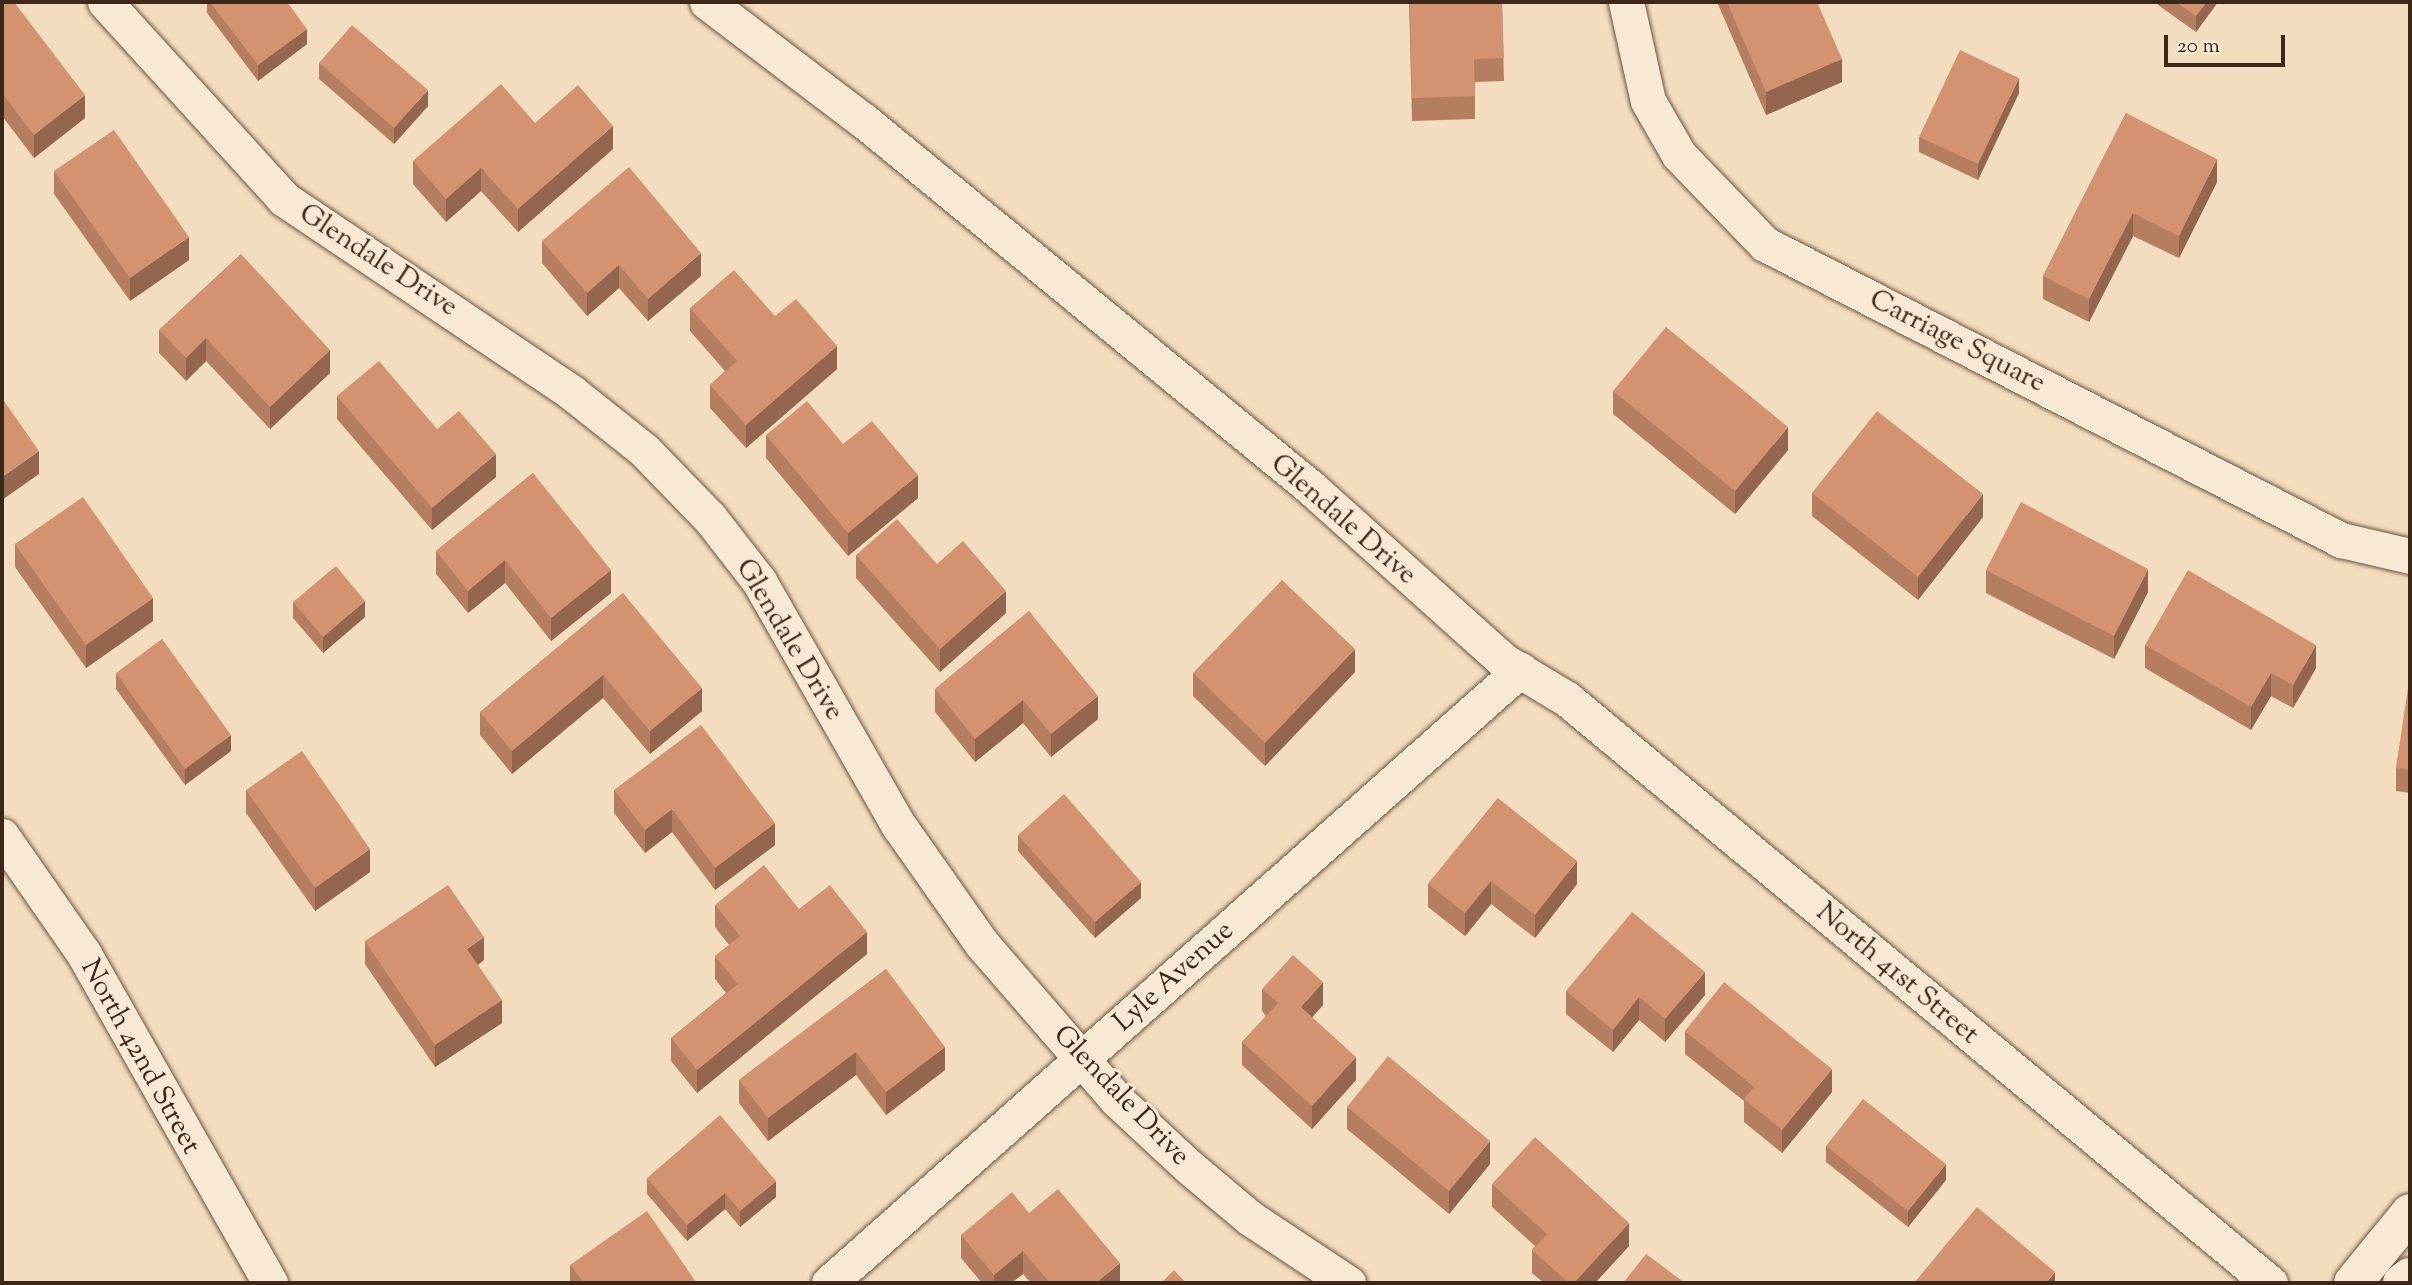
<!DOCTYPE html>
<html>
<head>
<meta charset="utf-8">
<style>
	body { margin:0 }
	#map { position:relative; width:2412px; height:1285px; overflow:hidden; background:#f4ddbf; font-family:"Sorts Mill Goudy",serif }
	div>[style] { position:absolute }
	.roads { filter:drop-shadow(0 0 2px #6a5442) drop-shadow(0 0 2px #6a5442) }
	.street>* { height:35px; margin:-17.5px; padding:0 17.5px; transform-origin:17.5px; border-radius:17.5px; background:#f8e9d5 }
	.secondary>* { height:38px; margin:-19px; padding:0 19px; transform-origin:19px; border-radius:19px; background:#f8e9d5 }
	.wall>* { inset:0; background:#b57e60 }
	.shaded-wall>* { inset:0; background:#94664e }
	.building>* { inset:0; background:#d39270 }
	span { translate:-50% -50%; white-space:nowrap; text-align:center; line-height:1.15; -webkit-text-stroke:6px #f8e9d5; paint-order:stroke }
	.street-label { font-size:28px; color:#3c2719 }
	.frame { position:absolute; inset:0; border:4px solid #3c2719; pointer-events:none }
	.scale { position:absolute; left:2164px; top:35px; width:121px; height:32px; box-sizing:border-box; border:4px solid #3c2719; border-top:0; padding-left:9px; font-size:21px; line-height:24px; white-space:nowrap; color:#3c2719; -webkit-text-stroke:5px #f8e9d5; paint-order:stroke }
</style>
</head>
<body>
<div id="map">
	<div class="roads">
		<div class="street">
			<div style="left:105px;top:2px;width:266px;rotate:47.7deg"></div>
			<div style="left:284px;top:199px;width:346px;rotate:33.9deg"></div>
			<div style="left:571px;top:392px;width:93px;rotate:38.5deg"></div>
			<div style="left:644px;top:450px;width:95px;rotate:45.9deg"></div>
			<div style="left:710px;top:518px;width:80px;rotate:52.1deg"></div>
			<div style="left:759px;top:581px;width:282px;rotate:60.3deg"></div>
			<div style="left:899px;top:826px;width:144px;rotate:54.9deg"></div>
			<div style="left:982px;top:944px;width:206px;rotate:49.1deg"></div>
			<div style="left:1117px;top:1100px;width:97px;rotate:42.9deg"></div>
			<div style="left:1188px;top:1166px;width:81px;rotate:40deg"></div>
			<div style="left:1250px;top:1218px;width:118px;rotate:33.6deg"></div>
			<div style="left:707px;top:2px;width:197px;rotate:37.2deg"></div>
			<div style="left:864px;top:121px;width:577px;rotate:39.37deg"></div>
			<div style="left:1310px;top:487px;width:261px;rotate:41.9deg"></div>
			<div style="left:1504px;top:661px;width:74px;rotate:31.1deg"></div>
			<div style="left:1567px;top:699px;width:914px;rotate:39.72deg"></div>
			<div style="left:1626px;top:2px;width:101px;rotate:77.5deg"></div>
			<div style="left:1648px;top:101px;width:62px;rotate:60.1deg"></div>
			<div style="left:1679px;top:155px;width:124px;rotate:46deg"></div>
			<div style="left:1765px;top:244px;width:648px;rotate:27.2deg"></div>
			<div style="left:2341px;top:540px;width:71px;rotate:13.1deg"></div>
			<div style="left:2px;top:836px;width:144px;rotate:55.2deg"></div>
			<div style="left:84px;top:954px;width:378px;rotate:60.5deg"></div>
			<div style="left:829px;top:1283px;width:924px;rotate:-41.58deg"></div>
		</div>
		<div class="secondary">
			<div style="left:2353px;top:1283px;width:90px;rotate:-50.8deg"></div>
			<div style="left:2402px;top:1283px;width:10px;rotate:-37deg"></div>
		</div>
	</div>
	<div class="wall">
		<div style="clip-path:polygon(2px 2px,85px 118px,34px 158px,2px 116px)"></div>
		<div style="clip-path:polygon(207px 2px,210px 2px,307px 44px,258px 81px,207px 13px)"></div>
		<div style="clip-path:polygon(1409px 2px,1502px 2px,1504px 81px,1475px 82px,1475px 119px,1412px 121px)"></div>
		<div style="clip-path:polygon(1717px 2px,1817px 2px,1842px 82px,1766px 115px)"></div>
		<div style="clip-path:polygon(2158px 2px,2218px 2px,2196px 32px,2158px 5px)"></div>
		<div style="clip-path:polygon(319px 63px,428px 106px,394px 144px,319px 79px)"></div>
		<div style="clip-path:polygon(2019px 93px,1978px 180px,1919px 152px,1919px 137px)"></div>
		<div style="clip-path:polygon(2126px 113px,2217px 182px,2179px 258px,2133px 236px,2089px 322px,2043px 299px,2043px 276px)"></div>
		<div style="clip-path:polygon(535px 123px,613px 149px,518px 232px,481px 191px,446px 222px,413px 184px,413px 161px)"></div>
		<div style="clip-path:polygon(54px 171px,189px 260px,130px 301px,54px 194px)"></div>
		<div style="clip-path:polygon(542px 241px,701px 276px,648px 321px,619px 288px,587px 316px,542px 263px)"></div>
		<div style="clip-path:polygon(241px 254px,330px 373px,270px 429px,206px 361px,186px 381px,159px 353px,159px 330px)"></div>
		<div style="clip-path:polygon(690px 308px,775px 316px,837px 369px,746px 448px,710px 408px,710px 385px,725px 371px,690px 331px)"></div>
		<div style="clip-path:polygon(1613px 391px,1788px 450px,1735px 514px,1613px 414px)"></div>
		<div style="clip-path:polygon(337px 396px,437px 429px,496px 477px,432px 530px,337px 419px)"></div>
		<div style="clip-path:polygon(766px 435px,843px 444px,918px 498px,848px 556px,766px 458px)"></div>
		<div style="clip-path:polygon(533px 473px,611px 593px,551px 641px,505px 583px,468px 613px,436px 574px,436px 551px)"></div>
		<div style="clip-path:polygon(1812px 493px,1983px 517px,1918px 600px,1812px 516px)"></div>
		<div style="clip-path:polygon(15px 544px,153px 621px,86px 668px,15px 567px)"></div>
		<div style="clip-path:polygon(856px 555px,937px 564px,1006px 613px,940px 672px,856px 578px)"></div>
		<div style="clip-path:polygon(1986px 570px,2148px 592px,2114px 659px,1986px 593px)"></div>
		<div style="clip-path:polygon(623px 593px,702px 711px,650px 754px,603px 698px,512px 774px,480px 735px,480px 712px)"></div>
		<div style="clip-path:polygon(293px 602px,365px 617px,323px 653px,293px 618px)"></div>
		<div style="clip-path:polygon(1029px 611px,1098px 719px,1051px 757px,1023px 723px,975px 762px,935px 712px,935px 689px)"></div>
		<div style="clip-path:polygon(2145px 645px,2316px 668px,2293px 708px,2271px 696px,2251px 730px,2145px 668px)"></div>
		<div style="clip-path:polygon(1355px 672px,1265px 766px,1193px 696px,1193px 673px)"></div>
		<div style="clip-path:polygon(116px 673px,231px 751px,185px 785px,116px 689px)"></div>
		<div style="clip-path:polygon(2410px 689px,2410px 793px,2396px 791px,2396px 768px)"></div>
		<div style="clip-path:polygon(246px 790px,370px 872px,315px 911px,246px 813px)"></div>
		<div style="clip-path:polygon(614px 790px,775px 845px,715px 890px,672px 832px,645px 853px,614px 813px)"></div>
		<div style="clip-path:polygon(1498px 798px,1577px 884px,1535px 938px,1491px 904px,1465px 936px,1428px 907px,1428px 884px)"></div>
		<div style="clip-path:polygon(1018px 835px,1141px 898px,1095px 938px,1018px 851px)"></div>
		<div style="clip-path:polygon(715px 905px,799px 909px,867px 954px,697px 1093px,671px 1061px,671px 1038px,726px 993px,715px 979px,715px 956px,729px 945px,715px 927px)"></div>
		<div style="clip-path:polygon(365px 941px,484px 960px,478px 965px,502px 1023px,435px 1067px,365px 964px)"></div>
		<div style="clip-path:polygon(886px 969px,945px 1070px,886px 1115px,856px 1075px,768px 1141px,739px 1103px,739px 1080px)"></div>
		<div style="clip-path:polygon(1262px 989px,1323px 1005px,1312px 1017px,1356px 1080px,1312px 1129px,1242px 1065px,1242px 1042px,1266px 1016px,1262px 1011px)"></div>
		<div style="clip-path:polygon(1566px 991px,1705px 995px,1665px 1042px,1639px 1020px,1613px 1052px,1566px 1014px)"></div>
		<div style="clip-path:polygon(1685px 1031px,1832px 1092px,1782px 1153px,1744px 1122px,1744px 1101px,1685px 1054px)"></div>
		<div style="clip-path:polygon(1347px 1107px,1490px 1164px,1449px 1214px,1347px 1129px)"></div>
		<div style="clip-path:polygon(1826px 1146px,1946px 1180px,1908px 1227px,1826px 1162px)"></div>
		<div style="clip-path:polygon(647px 1178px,776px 1197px,740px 1227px,725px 1209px,687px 1241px,647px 1194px)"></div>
		<div style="clip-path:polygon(1492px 1184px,1629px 1246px,1595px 1283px,1544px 1283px,1532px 1273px,1532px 1250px,1535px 1246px,1492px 1207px)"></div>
		<div style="clip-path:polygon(1029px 1213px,1120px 1283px,1031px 1283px,1023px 1274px,1011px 1283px,982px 1283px,961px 1258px,961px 1235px)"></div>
		<div style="clip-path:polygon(570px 1265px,696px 1283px,570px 1283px)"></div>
	</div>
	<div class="shaded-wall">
		<div style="clip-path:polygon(2207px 2px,2218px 2px,2196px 32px,2196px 16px)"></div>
		<div style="clip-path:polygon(307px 29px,307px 44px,258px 81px,258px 65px)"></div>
		<div style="clip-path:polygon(1842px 59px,1842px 82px,1766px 115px,1766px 92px)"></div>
		<div style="clip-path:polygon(2019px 78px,2019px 93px,1978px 180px,1978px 164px)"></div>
		<div style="clip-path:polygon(428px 90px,428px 106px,394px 144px,394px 128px)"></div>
		<div style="clip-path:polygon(85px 95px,85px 118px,34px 158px,34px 135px)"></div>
		<div style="clip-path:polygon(613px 126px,613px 149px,518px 232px,518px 209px)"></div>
		<div style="clip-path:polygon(2217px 159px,2217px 182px,2179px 258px,2179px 236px)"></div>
		<div style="clip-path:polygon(481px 168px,481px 191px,446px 222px,446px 199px)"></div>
		<div style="clip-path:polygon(2133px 213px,2133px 236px,2089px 322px,2089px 299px)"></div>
		<div style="clip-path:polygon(189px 237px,189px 260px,130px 301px,130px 278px)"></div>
		<div style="clip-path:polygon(701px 253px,701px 276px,648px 321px,648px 299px)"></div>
		<div style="clip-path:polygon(619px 265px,619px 288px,587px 316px,587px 293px)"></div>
		<div style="clip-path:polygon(206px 338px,206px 361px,186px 381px,186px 358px)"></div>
		<div style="clip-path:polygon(837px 346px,837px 369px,746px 448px,746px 425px)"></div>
		<div style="clip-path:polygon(330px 350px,330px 373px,270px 429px,270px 407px)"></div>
		<div style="clip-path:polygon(1788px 427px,1788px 450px,1735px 514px,1735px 491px)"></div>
		<div style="clip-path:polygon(39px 451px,39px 474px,2px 500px,2px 477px)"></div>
		<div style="clip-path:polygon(496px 454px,496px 477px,432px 530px,432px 508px)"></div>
		<div style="clip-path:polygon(918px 475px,918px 498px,848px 556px,848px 533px)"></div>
		<div style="clip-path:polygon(1983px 494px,1983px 517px,1918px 600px,1918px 577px)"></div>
		<div style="clip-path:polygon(505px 560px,505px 583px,468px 613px,468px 591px)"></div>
		<div style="clip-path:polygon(2148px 569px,2148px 592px,2114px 659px,2114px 636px)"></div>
		<div style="clip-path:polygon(611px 570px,611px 593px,551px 641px,551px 618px)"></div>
		<div style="clip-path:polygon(1006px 591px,1006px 613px,940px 672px,940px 649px)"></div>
		<div style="clip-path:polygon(153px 598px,153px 621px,86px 668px,86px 645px)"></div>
		<div style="clip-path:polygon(365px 601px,365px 617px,323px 653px,323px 637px)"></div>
		<div style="clip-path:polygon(2316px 645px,2316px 668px,2293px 708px,2293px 685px)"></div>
		<div style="clip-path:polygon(1355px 649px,1355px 672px,1265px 766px,1265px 743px)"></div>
		<div style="clip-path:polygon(2271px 673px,2271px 696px,2251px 730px,2251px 707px)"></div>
		<div style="clip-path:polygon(603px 675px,603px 698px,512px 774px,512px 751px)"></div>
		<div style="clip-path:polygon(702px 688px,702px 711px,650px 754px,650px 731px)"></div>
		<div style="clip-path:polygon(1098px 696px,1098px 719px,1051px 757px,1051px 734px)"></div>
		<div style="clip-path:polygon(1023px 700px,1023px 723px,975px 762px,975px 739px)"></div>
		<div style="clip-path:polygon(231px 735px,231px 751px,185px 785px,185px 769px)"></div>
		<div style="clip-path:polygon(672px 809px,672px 832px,645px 853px,645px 830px)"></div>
		<div style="clip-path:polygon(775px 823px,775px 845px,715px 890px,715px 868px)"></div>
		<div style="clip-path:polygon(370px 849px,370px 872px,315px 911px,315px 888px)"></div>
		<div style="clip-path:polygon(1577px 861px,1577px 884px,1535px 938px,1535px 915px)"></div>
		<div style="clip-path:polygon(1491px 881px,1491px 904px,1465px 936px,1465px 913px)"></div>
		<div style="clip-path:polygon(1141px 882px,1141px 898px,1095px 938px,1095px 922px)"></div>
		<div style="clip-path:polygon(867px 932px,867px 954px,697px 1093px,697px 1070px)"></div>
		<div style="clip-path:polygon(484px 937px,484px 960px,467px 972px,467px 949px)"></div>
		<div style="clip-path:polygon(1705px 972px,1705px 995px,1665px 1042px,1665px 1019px)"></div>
		<div style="clip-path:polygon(1323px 982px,1323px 1005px,1301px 1030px,1301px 1007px)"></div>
		<div style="clip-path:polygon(1639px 997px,1639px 1020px,1613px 1052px,1613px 1030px)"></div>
		<div style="clip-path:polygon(502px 1000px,502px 1023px,435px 1067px,435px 1045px)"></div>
		<div style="clip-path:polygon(945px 1047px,945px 1070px,886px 1115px,886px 1092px)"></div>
		<div style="clip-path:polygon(856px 1052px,856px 1075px,768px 1141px,768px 1118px)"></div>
		<div style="clip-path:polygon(1356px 1057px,1356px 1080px,1312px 1129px,1312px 1106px)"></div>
		<div style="clip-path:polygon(1832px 1069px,1832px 1092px,1782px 1153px,1782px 1130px)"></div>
		<div style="clip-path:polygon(1490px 1141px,1490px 1164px,1449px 1214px,1449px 1191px)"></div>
		<div style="clip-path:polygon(1946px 1164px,1946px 1180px,1908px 1227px,1908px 1211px)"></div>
		<div style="clip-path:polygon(776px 1181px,776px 1197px,740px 1227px,740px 1211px)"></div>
		<div style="clip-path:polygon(725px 1193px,725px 1209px,687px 1241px,687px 1225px)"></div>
		<div style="clip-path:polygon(1629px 1223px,1629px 1246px,1595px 1283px,1574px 1283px)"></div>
		<div style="clip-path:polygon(1023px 1251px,1023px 1274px,1011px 1283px,994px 1283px,994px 1275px)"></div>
		<div style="clip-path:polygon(1120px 1263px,1120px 1283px,1096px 1283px)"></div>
		<div style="clip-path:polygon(2055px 1272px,2055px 1283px,2046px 1283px)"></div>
	</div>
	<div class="building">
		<div style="clip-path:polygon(2px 2px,14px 2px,85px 95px,34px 135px,2px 93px)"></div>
		<div style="clip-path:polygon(210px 2px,287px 2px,307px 29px,258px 65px)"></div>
		<div style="clip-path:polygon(1410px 2px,1502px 2px,1504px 58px,1474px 59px,1475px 96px,1412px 98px)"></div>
		<div style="clip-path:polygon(1727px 2px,1817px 2px,1842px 59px,1766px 92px)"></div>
		<div style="clip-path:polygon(2176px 2px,2207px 2px,2196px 16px)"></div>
		<div style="clip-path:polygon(352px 25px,428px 90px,394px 128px,319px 63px)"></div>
		<div style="clip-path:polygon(1960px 50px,2019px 78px,1978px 164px,1919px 137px)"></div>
		<div style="clip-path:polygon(501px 84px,535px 123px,578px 85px,613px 126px,518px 209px,481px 168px,446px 199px,413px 161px)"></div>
		<div style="clip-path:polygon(2126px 113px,2217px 159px,2179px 236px,2133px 213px,2089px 299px,2043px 276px)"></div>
		<div style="clip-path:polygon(114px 130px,189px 237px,130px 278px,54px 171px)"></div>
		<div style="clip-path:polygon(629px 167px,701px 253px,648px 299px,619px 265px,587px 293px,542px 241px)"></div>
		<div style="clip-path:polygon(241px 254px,330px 350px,270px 407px,206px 338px,186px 358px,159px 330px)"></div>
		<div style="clip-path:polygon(734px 270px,775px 316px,796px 299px,837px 346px,746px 425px,710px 385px,737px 361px,690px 308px)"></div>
		<div style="clip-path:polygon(1666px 327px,1788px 427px,1735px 491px,1613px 391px)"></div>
		<div style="clip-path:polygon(379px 361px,437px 429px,459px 411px,496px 454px,432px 508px,337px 396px)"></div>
		<div style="clip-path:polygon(2px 398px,39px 451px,2px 477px)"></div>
		<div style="clip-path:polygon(807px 401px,843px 444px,872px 421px,918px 475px,848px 533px,766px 435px)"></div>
		<div style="clip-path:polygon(1877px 411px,1983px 494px,1918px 577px,1812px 493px)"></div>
		<div style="clip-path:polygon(533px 473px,611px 570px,551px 618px,505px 560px,468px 591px,436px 551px)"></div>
		<div style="clip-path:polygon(83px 497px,153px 598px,86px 645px,15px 544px)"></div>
		<div style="clip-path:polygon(2021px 502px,2148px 569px,2114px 636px,1986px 570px)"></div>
		<div style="clip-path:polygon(897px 519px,937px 564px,963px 541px,1006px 591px,940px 649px,856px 555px)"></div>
		<div style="clip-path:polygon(336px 566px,365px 601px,323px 637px,293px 602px)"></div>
		<div style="clip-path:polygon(2188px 570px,2316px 645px,2293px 685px,2271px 673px,2251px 707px,2145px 645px)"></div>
		<div style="clip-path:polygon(1282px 580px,1355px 649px,1265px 743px,1193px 673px)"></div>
		<div style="clip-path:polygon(623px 593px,702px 688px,650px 731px,603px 675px,512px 751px,480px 712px)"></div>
		<div style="clip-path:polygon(1029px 611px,1098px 696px,1051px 734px,1023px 700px,975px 739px,935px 689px)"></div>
		<div style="clip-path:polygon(162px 639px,231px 735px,185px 769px,116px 673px)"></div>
		<div style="clip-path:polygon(2408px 688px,2410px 689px,2410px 770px,2396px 768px)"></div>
		<div style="clip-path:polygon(701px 725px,775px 823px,715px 868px,672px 809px,645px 830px,614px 790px)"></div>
		<div style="clip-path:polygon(302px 751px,370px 849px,315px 888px,246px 790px)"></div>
		<div style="clip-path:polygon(1064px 794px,1141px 882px,1095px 922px,1018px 835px)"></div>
		<div style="clip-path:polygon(1498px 798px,1577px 861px,1535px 915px,1491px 881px,1465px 913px,1428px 884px)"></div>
		<div style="clip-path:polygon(764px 865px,799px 909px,830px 885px,867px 932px,697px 1070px,671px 1038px,738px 984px,715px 956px,740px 936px,715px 905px)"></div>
		<div style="clip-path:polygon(448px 885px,484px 937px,467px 949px,502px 1000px,435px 1045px,365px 941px)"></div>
		<div style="clip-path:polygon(1632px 912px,1705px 972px,1665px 1019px,1639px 997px,1613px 1030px,1566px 991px)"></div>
		<div style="clip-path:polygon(1293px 955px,1323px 982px,1301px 1007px,1356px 1057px,1312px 1106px,1242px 1042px,1278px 1003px,1262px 989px)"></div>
		<div style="clip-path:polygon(886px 969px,945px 1047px,886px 1092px,856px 1052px,768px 1118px,739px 1080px)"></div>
		<div style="clip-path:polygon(1724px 982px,1832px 1069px,1782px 1130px,1744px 1099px,1754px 1087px,1685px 1031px)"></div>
		<div style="clip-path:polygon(1388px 1056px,1490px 1141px,1449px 1191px,1347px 1107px)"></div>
		<div style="clip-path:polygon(1863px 1099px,1946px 1164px,1908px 1211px,1826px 1146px)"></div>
		<div style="clip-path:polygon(720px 1115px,776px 1181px,740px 1211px,725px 1193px,687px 1225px,647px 1178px)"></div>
		<div style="clip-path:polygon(1535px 1137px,1629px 1223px,1574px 1283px,1569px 1283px,1532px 1250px,1547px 1234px,1492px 1184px)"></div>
		<div style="clip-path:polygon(1058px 1189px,1120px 1263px,1096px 1283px,1050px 1283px,1023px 1251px,994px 1275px,961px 1235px,1012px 1192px,1029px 1213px)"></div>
		<div style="clip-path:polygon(1977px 1207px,2055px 1272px,2046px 1283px,1914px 1283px)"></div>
		<div style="clip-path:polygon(647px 1211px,696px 1282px,694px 1283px,584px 1283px,570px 1265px)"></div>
		<div style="clip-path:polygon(1646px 1254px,1685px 1283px,1623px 1283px)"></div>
		<div style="clip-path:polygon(1174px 1270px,1186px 1283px,1161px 1283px)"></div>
	</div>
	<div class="street-label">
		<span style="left:378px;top:261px;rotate:33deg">Glendale Drive</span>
		<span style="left:1957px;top:342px;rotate:27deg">Carriage Square</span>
		<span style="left:1343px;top:520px;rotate:41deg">Glendale Drive</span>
		<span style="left:789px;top:640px;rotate:59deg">Glendale Drive</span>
		<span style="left:1897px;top:974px;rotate:40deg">North 41st Street</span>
		<span style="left:1174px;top:977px;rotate:-42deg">Lyle Avenue</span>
		<span style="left:140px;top:1057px;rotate:61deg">North 42nd Street</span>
		<span style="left:1121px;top:1096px;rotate:46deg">Glendale Drive</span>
	</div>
	<div class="frame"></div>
	<div class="scale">20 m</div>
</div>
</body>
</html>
